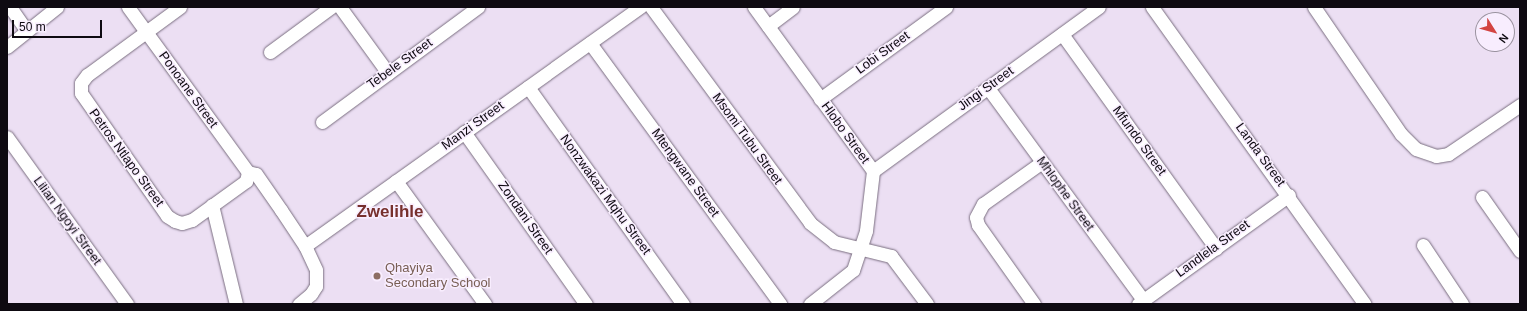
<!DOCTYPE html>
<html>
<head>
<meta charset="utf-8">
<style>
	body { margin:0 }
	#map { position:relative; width:1527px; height:311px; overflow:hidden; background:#ecdff3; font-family:Helvetica,sans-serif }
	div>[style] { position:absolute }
	.roads { filter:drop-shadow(0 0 1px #7a6e80) drop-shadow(0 0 1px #7a6e80) }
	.minor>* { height:13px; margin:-6.5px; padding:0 6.5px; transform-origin:6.5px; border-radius:6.5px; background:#fff }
	.dots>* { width:11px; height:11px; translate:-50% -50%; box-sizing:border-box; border:2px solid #f8edfe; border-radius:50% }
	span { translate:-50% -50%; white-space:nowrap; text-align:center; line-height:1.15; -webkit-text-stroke:3px #f8edfe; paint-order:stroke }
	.street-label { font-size:13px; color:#0e0a11 }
	.education-label { font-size:13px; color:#785e54 }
	.left { translate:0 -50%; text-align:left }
	.district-label { font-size:17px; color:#77302d; font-weight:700 }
	.frame { position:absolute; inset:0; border:8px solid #0e0a11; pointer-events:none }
	.north { position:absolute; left:1475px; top:12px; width:40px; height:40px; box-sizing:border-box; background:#f8edfe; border:1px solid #9a929f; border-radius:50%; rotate:127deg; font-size:11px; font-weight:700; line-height:16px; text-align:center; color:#0e0a11 }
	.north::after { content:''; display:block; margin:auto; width:14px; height:18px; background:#d34442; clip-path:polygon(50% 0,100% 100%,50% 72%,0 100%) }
	.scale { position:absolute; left:12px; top:20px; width:90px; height:18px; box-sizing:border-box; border:2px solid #0e0a11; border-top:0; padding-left:5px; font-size:12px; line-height:14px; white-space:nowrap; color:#0e0a11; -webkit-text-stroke:3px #f8edfe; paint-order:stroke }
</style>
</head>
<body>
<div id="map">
	<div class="roads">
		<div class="minor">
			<div style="left:10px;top:7px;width:29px;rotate:55deg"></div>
			<div style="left:128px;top:7px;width:204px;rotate:54deg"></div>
			<div style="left:180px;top:7px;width:115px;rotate:143.8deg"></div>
			<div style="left:87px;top:75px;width:10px;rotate:127deg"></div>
			<div style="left:81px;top:83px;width:10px;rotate:90deg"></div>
			<div style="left:81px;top:93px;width:150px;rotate:55deg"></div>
			<div style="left:167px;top:216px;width:9px;rotate:32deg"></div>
			<div style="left:175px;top:221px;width:7px;rotate:16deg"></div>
			<div style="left:182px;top:223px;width:10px;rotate:-17deg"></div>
			<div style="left:192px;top:220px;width:67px;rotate:-35.8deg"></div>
			<div style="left:246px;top:181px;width:9px;rotate:-77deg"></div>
			<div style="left:340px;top:7px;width:82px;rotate:54deg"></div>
			<div style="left:651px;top:7px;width:268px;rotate:53.6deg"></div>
			<div style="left:810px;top:223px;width:31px;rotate:38deg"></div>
			<div style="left:834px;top:242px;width:59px;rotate:13.8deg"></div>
			<div style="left:891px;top:256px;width:60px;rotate:53.1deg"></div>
			<div style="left:754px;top:7px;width:203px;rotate:54deg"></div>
			<div style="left:873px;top:171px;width:60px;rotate:96.7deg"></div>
			<div style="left:866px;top:231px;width:41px;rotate:108.4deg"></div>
			<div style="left:853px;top:270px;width:55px;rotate:141.7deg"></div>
			<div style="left:1152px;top:7px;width:365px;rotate:54.4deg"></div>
			<div style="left:1314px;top:7px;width:154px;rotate:55.6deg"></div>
			<div style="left:1401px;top:134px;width:21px;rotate:45deg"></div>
			<div style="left:1416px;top:149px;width:21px;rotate:19deg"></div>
			<div style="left:1436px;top:156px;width:12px;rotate:-9deg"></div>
			<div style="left:1448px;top:154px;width:87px;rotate:-34.2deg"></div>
			<div style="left:768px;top:26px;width:31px;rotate:-37deg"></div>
			<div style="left:1062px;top:34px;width:264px;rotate:54.3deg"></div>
			<div style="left:590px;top:43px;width:323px;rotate:53.9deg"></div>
			<div style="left:7px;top:47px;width:64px;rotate:-38.7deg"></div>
			<div style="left:270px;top:52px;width:76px;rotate:-36.4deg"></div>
			<div style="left:528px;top:87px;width:267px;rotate:54.5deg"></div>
			<div style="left:988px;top:88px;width:263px;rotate:53.8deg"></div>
			<div style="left:820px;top:99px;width:156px;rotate:-36.1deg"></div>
			<div style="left:322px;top:122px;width:194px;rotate:-36.4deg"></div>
			<div style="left:464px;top:132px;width:211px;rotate:54.7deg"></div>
			<div style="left:7px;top:137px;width:206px;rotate:54.3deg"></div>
			<div style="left:873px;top:171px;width:279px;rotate:-36deg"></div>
			<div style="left:248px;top:172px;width:8px;rotate:14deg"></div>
			<div style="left:256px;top:174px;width:44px;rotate:55.2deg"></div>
			<div style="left:281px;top:210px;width:43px;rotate:56.3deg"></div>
			<div style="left:305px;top:246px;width:26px;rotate:65deg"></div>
			<div style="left:316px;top:270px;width:16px;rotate:90deg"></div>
			<div style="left:316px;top:286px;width:9px;rotate:122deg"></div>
			<div style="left:311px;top:294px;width:16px;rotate:140deg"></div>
			<div style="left:396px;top:181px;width:152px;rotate:54.1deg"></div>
			<div style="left:1482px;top:197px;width:66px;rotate:54.9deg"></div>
			<div style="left:212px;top:205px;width:102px;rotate:76.4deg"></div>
			<div style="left:1423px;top:245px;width:71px;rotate:56.5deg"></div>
			<div style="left:305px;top:246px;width:412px;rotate:-35.5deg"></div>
			<div style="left:1034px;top:304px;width:97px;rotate:-125.3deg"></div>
			<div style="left:978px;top:225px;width:8px;rotate:-104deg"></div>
			<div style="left:976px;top:217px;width:15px;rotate:-62deg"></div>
			<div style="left:983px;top:204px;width:72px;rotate:-35.4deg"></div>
			<div style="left:1138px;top:304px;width:186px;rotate:-35.8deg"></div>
		</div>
	</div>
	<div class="dots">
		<div style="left:377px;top:276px;background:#8d6e63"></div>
	</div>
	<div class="street-label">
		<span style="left:883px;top:53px;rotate:-36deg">Lobi Street</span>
		<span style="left:400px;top:64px;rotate:-36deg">Tebele Street</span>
		<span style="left:986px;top:89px;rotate:-36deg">Jingi Street</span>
		<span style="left:188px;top:90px;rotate:54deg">Ponoane Street</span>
		<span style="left:473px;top:126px;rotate:-36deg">Manzi Street</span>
		<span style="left:845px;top:133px;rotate:54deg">Hlobo Street</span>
		<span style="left:747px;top:139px;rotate:54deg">Msomi Tubu Street</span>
		<span style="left:1139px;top:141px;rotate:54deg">Mfundo Street</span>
		<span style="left:1260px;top:155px;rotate:54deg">Landa Street</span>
		<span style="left:126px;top:158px;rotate:54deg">Petros Ntlapo Street</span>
		<span style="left:685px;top:173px;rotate:54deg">Mtengwane Street</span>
		<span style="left:1065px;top:194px;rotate:54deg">Mhlophe Street</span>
		<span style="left:605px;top:195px;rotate:54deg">Nonzwakazi Mqhu Street</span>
		<span style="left:525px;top:218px;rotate:55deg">Zondani Street</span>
		<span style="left:67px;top:221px;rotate:54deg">Lilian Ngoyi Street</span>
		<span style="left:1213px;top:249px;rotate:-36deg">Landlela Street</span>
	</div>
	<div class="education-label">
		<span class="left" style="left:385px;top:276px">Qhayiya<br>Secondary School</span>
	</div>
	<div class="district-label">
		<span style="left:390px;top:212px">Zwelihle</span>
	</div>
	<div class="frame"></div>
	<div class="north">N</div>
	<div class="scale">50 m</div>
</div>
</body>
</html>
